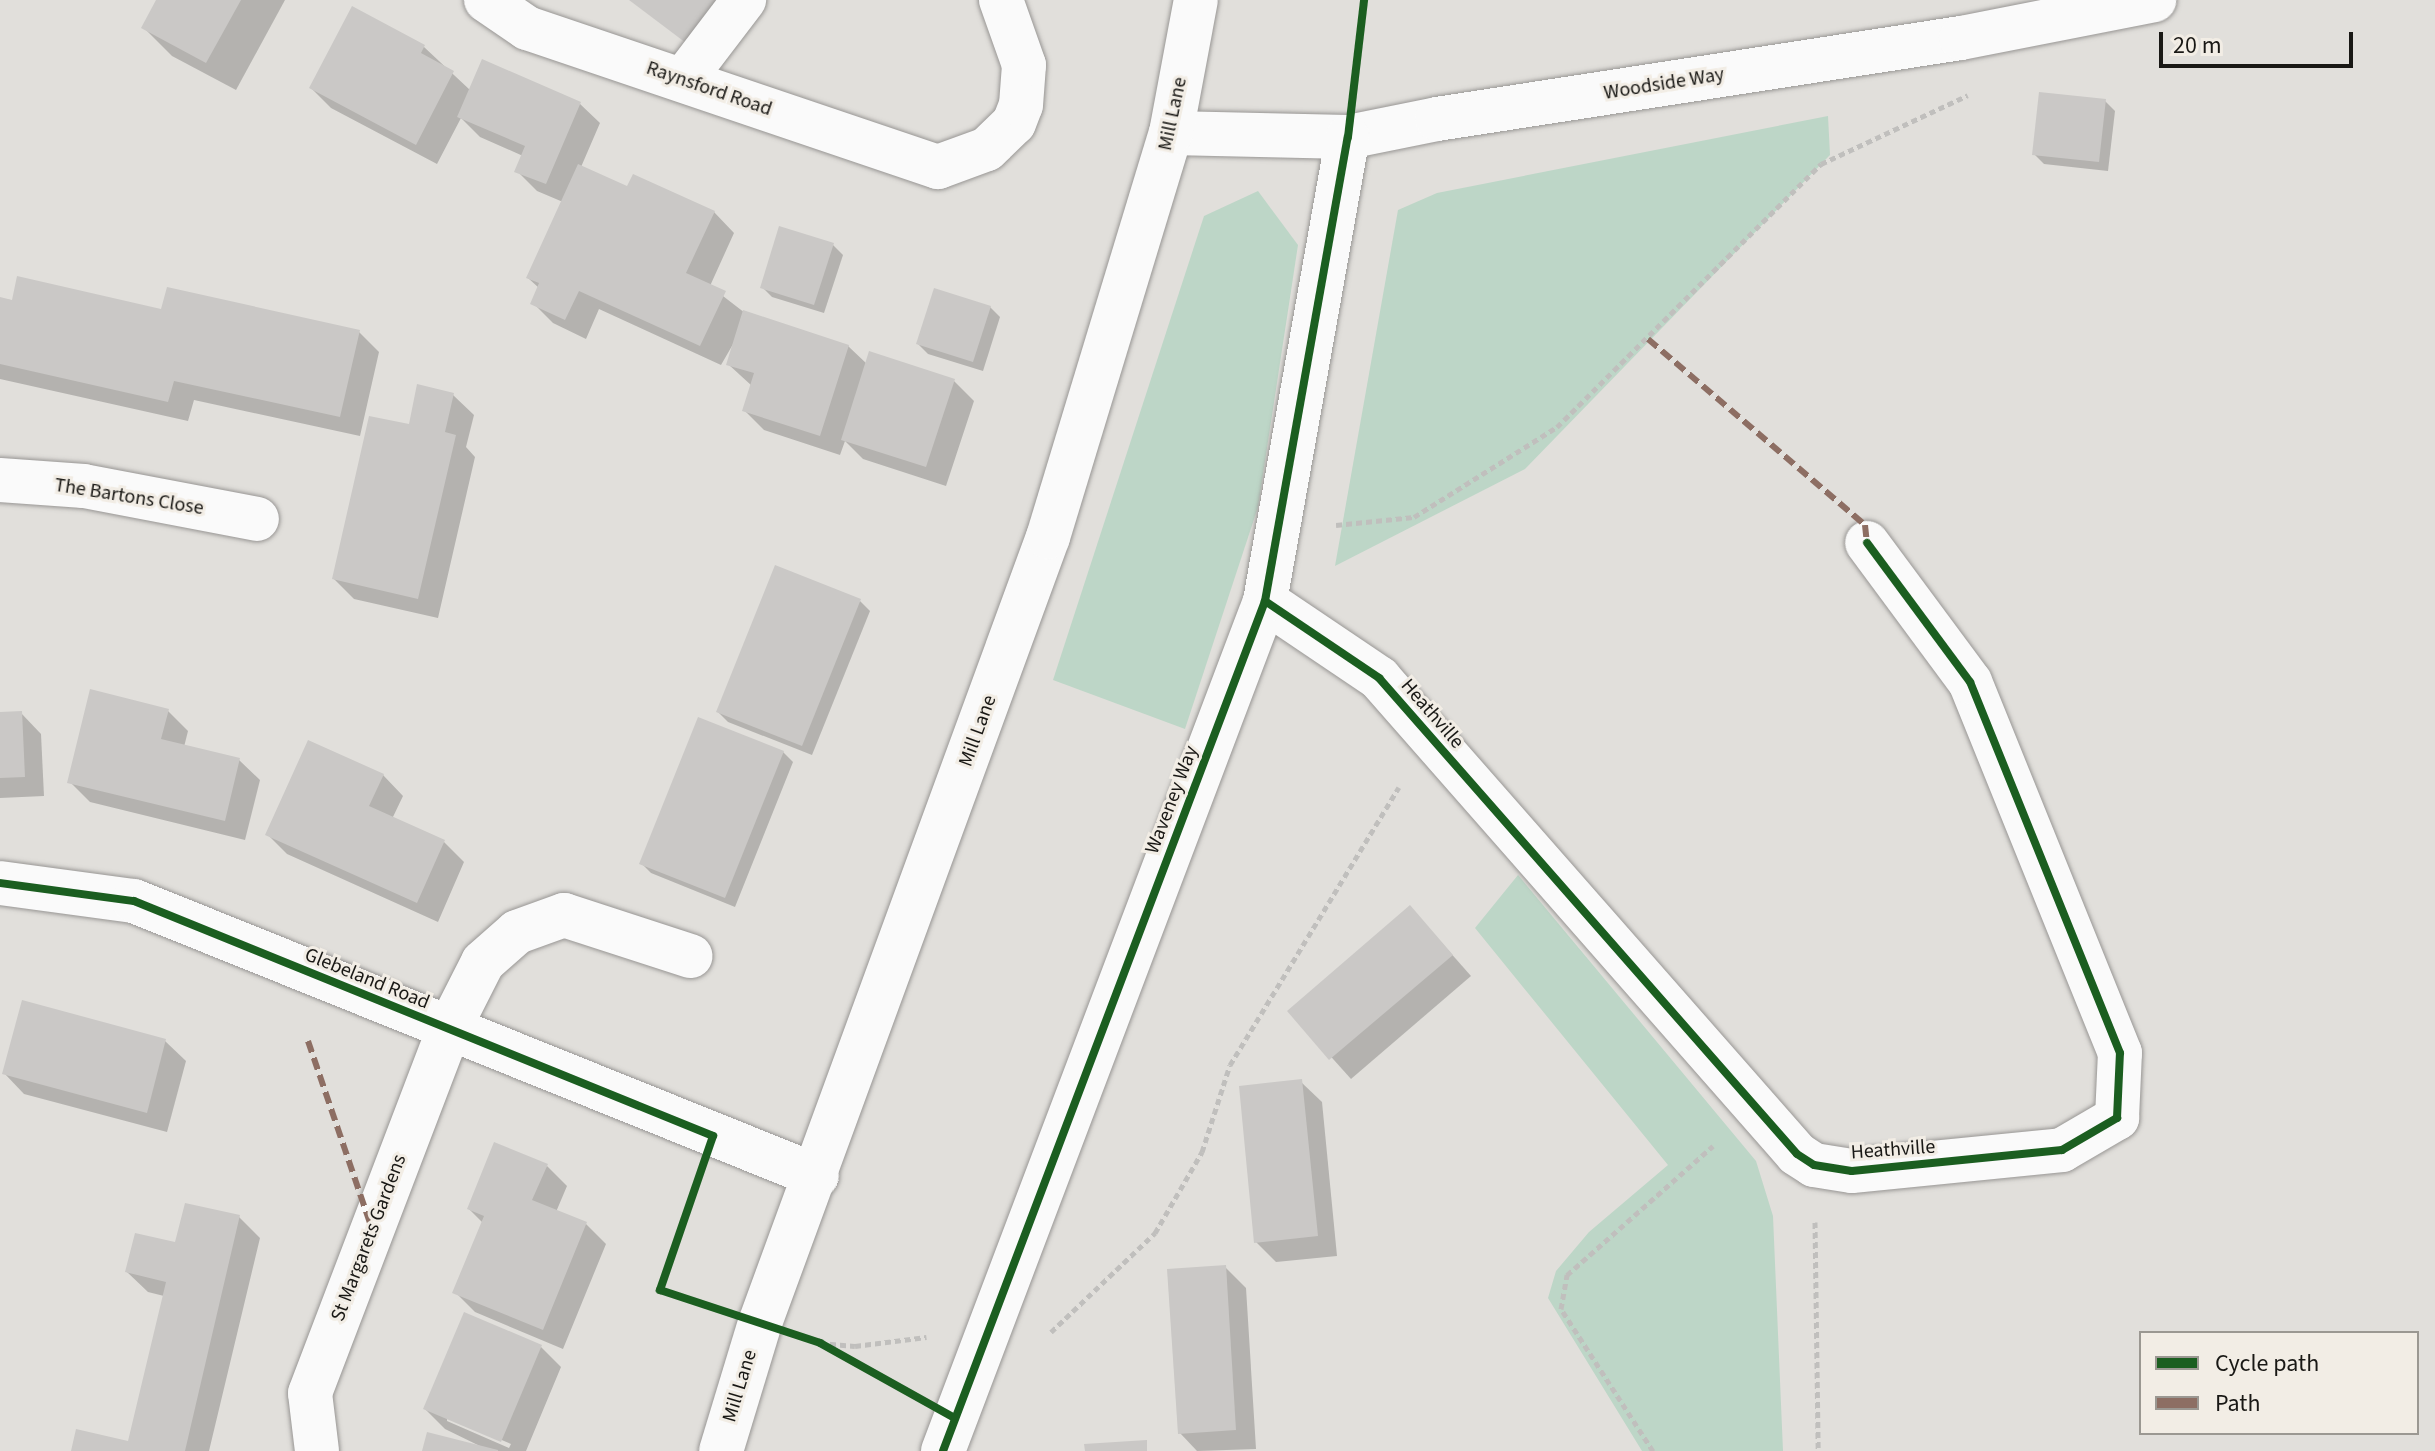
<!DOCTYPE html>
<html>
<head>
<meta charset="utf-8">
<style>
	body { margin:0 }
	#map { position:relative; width:2435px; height:1451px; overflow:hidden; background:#e1dfdb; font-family:"Source Sans 3",sans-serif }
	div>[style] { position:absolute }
	.green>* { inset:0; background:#bdd6c7 }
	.shadow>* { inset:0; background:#0003 }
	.building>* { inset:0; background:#cac8c6 }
	.path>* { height:5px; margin-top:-2.5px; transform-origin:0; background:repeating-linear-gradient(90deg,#c0bfbd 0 6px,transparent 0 10px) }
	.roads { filter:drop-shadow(0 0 2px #989694) drop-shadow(0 0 2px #989694) }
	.minor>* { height:44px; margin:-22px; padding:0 22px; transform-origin:22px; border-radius:22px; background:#fafafa }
	.quiet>* { height:6px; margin-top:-3px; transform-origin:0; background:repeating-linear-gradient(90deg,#8d6e63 0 12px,transparent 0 18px) }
	.cycleway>* { height:8px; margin:-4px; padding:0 4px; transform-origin:4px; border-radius:4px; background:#1b5e20 }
	span { translate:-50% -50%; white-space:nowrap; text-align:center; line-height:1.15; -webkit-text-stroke:6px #f2ede5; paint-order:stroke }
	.street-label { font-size:20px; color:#191815 }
	.legend { position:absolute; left:2139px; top:1331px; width:280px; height:104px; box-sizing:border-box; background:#f2ede5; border:2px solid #9b9892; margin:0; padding:10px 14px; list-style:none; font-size:24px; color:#191815 }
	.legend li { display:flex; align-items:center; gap:16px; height:40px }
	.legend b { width:40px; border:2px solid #9b9892 }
	.scale { position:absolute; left:2159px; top:32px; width:194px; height:36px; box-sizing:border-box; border:4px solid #191815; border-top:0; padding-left:10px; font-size:24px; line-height:28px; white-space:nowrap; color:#191815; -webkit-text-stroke:6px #f2ede5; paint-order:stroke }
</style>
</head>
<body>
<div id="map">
	<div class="green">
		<div style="clip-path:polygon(1828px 116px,1830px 155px,1525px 469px,1335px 566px,1398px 210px,1437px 193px)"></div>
		<div style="clip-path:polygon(1258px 191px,1298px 245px,1258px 507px,1185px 729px,1053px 680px,1204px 216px)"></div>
		<div style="clip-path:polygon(1518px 875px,1756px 1161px,1773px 1216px,1783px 1451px,1642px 1451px,1548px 1298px,1556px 1271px,1589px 1232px,1668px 1165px,1475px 928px)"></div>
	</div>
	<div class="shadow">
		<div style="clip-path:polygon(158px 0,285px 0,236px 90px,172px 56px,143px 27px)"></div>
		<div style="clip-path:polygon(353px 8px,424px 47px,470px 90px,579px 103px,600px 123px,581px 167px,628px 189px,714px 212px,734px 233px,710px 286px,745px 313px,848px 346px,867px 364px,954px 381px,974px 401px,946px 486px,863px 459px,845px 441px,840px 455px,764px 430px,744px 410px,752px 386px,728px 364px,736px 339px,721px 365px,599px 309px,586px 339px,553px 323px,533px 303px,539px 288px,528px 278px,563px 202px,537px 191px,517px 171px,523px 156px,480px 137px,461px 118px,437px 164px,331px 108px,311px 88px)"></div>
		<div style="clip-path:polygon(2105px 101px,2115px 111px,2108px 171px,2044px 164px,2034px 154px)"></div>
		<div style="clip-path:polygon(833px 245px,843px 255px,824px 313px,772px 297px,762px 287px)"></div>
		<div style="clip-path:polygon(0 299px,359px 332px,379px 352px,360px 436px,194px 400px,188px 421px,0 379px)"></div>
		<div style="clip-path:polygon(990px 307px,1000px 317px,983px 371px,928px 354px,918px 344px)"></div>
		<div style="clip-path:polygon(453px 395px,474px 415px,466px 447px,475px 457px,438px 618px,354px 599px,334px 579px,411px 427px)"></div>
		<div style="clip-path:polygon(860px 601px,870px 611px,812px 755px,728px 722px,718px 712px)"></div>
		<div style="clip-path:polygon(168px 711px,188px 731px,184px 747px,239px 760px,260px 780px,245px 840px,90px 802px,70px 782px)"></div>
		<div style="clip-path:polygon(21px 713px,41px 734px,44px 796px,0 798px,0 714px)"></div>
		<div style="clip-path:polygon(783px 752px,793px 762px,735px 907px,651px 873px,641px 863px)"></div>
		<div style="clip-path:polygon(383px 775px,403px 796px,392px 819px,444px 842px,464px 862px,438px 922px,287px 854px,267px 834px)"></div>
		<div style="clip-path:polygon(1410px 907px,1471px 976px,1351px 1079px,1290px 1011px)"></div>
		<div style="clip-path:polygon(165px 1041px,186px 1061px,167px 1132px,24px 1094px,4px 1073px)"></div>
		<div style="clip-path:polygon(1301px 1082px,1322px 1102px,1337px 1256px,1276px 1262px,1256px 1242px)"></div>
		<div style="clip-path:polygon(547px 1166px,567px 1186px,556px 1212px,586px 1224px,606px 1244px,563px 1349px,475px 1312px,455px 1292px,483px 1223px,469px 1209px)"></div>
		<div style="clip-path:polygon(186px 1206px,239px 1217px,260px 1238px,209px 1451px,73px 1451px,130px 1443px,164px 1296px,148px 1292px,127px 1272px,177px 1245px)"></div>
		<div style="clip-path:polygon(1226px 1268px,1246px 1288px,1256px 1449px,1197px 1451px,1180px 1433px)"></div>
		<div style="clip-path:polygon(evenodd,541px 1347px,561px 1367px,526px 1451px,424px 1451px,486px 1449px,445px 1429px,425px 1409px,541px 1347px,447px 1417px,511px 1444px,509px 1448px,447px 1421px,447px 1417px)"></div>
	</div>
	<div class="building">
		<div style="clip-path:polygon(156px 0,241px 0,206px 63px,141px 28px)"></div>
		<div style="clip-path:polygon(629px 0,732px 0,694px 49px)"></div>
		<div style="clip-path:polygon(352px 6px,425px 45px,421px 53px,454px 71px,416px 145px,309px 88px)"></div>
		<div style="clip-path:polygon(482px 59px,581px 102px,546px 184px,514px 172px,525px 146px,457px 117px)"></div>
		<div style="clip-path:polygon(2039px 92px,2106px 99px,2099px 162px,2032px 155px)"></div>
		<div style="clip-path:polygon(578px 164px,627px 186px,633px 174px,715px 211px,686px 273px,726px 291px,700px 346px,579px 291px,565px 320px,530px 304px,539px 283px,526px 278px)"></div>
		<div style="clip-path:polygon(779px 226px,834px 243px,814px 305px,760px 288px)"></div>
		<div style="clip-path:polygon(17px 276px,161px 309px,167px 287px,360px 330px,340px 417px,174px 381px,168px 402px,0 364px,0 297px,12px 300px)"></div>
		<div style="clip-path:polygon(934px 288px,991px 306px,973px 362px,916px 344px)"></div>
		<div style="clip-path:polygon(743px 310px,849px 345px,820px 436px,742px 411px,754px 373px,726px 365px)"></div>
		<div style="clip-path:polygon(869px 351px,955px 379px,926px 467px,841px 440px)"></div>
		<div style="clip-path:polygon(417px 384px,454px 393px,445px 432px,456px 435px,418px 599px,332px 579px,369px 416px,409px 424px)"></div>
		<div style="clip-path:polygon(775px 565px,861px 599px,802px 746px,716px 712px)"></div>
		<div style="clip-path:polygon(90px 689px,169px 709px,161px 739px,240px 758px,225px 821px,67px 783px)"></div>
		<div style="clip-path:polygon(22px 711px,25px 777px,0 778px,0 712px)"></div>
		<div style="clip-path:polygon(698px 717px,784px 751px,725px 898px,639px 864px)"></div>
		<div style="clip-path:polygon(308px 740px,384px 774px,369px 806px,445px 840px,417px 903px,265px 835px)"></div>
		<div style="clip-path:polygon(1410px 905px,1453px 955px,1329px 1060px,1287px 1011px)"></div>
		<div style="clip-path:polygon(22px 1000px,166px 1039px,147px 1113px,2px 1074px)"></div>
		<div style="clip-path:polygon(1302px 1079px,1318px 1236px,1254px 1243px,1239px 1086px)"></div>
		<div style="clip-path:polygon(494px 1142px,548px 1164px,532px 1200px,587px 1222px,543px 1330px,452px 1293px,484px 1216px,467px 1209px)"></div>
		<div style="clip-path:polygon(185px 1203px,240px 1215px,185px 1451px,71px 1451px,76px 1429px,128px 1441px,166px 1282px,125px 1272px,135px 1233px,175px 1242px)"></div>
		<div style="clip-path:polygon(1226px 1265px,1236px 1430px,1178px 1434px,1167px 1269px)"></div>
		<div style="clip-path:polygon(464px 1312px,542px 1345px,501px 1442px,423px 1409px)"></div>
		<div style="clip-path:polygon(427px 1432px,498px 1450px,498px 1451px,422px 1451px)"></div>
		<div style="clip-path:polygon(1147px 1440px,1147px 1451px,1085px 1451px,1084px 1444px)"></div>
	</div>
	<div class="path">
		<div style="left:1336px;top:525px;width:78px;rotate:-5.9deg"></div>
		<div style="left:1414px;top:517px;width:169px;rotate:-32.2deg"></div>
		<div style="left:1557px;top:427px;width:373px;rotate:-44.9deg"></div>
		<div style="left:1821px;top:164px;width:162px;rotate:-25.1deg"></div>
		<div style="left:1815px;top:1222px;width:229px;rotate:89.2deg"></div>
		<div style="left:1051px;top:1332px;width:144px;rotate:-43.6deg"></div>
		<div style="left:1155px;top:1233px;width:94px;rotate:-59.9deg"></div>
		<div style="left:1202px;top:1152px;width:91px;rotate:-72.2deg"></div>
		<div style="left:1230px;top:1065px;width:325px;rotate:-58.7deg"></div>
		<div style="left:820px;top:1343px;width:35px;rotate:5deg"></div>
		<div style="left:855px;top:1346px;width:72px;rotate:-7.2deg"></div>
		<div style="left:1653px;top:1451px;width:169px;rotate:-122.9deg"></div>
		<div style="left:1561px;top:1309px;width:35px;rotate:-80deg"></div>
		<div style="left:1567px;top:1275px;width:195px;rotate:-41.5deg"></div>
	</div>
	<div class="roads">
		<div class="minor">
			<div style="left:486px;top:0;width:50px;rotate:34.3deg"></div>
			<div style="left:527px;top:28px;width:434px;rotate:18.7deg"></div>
			<div style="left:938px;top:167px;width:52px;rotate:-20.2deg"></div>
			<div style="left:987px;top:149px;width:37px;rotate:-44deg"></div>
			<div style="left:1014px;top:123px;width:19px;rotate:-69deg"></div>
			<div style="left:1021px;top:105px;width:40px;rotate:-85.7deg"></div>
			<div style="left:1024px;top:65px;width:69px;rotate:-109.5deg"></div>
			<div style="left:683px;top:80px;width:101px;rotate:-52.7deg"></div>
			<div style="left:1171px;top:133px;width:177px;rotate:1.3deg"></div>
			<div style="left:1348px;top:137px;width:91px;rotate:-11.4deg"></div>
			<div style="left:1437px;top:119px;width:530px;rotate:-8.79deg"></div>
			<div style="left:1961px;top:38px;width:197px;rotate:-11.1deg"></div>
			<div style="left:0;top:480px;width:84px;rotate:4.1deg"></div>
			<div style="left:84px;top:486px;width:176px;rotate:10.8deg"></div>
			<div style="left:1265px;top:601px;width:138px;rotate:34deg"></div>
			<div style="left:1379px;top:678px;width:633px;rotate:48.71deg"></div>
			<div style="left:1797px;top:1154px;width:20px;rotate:33deg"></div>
			<div style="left:1814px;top:1165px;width:38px;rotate:9deg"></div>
			<div style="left:1852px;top:1171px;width:211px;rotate:-5.7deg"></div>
			<div style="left:2062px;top:1150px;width:64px;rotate:-30.2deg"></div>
			<div style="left:2117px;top:1118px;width:65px;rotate:-87.4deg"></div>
			<div style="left:2120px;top:1053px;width:400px;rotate:-112deg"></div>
			<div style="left:1970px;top:682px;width:173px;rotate:-126.5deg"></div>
			<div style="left:0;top:883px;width:135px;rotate:7.7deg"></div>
			<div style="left:134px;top:901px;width:736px;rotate:21.93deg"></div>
			<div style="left:317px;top:1451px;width:58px;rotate:-96.9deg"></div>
			<div style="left:310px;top:1393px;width:390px;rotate:-69.1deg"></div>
			<div style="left:449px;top:1029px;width:75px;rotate:-63.1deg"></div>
			<div style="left:483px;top:962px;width:45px;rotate:-41.4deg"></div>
			<div style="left:517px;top:932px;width:50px;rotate:-19.9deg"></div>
			<div style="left:564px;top:915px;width:133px;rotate:18deg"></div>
			<div style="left:721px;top:1451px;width:134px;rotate:-73.1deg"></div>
			<div style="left:760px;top:1323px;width:837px;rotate:-69.88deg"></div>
			<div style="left:1048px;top:537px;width:422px;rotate:-73.1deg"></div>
			<div style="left:1171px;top:133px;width:135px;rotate:-79.4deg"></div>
			<div style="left:943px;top:1451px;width:909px;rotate:-69.25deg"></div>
			<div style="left:1265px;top:601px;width:471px;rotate:-79.9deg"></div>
		</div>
	</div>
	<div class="quiet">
		<div style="left:1648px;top:339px;width:286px;rotate:40.6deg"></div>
		<div style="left:1865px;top:525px;width:18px;rotate:84deg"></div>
		<div style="left:308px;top:1041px;width:199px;rotate:71.2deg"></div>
	</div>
	<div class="cycleway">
		<div style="left:1265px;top:601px;width:138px;rotate:34deg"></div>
		<div style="left:1379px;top:678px;width:633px;rotate:48.71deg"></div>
		<div style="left:1797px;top:1154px;width:20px;rotate:33deg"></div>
		<div style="left:1814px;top:1165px;width:38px;rotate:9deg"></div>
		<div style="left:1852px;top:1171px;width:211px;rotate:-5.7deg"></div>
		<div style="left:2062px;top:1150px;width:64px;rotate:-30.2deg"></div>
		<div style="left:2117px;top:1118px;width:65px;rotate:-87.4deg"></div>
		<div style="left:2120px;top:1053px;width:400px;rotate:-112deg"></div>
		<div style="left:1970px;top:682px;width:173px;rotate:-126.5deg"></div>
		<div style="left:0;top:883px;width:135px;rotate:7.7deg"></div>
		<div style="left:134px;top:901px;width:625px;rotate:22.09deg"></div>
		<div style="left:713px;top:1136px;width:163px;rotate:109deg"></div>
		<div style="left:660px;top:1290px;width:169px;rotate:18.3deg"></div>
		<div style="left:820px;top:1343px;width:152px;rotate:29.1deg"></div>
		<div style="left:943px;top:1451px;width:909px;rotate:-69.25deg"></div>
		<div style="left:1265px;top:601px;width:471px;rotate:-79.9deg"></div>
		<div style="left:1348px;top:137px;width:138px;rotate:-83.3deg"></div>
	</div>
	<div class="street-label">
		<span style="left:1664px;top:84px;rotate:-9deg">Woodside Way</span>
		<span style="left:709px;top:89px;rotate:19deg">Raynsford Road</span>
		<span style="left:1173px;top:114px;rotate:-78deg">Mill Lane</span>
		<span style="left:129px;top:497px;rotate:9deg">The Bartons Close</span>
		<span style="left:1432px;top:714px;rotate:49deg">Heathville</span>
		<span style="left:978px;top:731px;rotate:-70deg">Mill Lane</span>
		<span style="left:1172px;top:800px;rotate:-69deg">Waveney Way</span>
		<span style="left:367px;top:979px;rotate:22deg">Glebeland Road</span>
		<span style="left:1893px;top:1150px;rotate:-4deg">Heathville</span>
		<span style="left:369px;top:1238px;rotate:-69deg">St Margarets Gardens</span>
		<span style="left:740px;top:1386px;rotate:-73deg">Mill Lane</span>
	</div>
	<ul class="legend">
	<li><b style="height:10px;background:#1b5e20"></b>Cycle path</li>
	<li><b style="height:10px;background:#8d6e63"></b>Path</li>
	</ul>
	<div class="scale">20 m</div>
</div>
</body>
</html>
